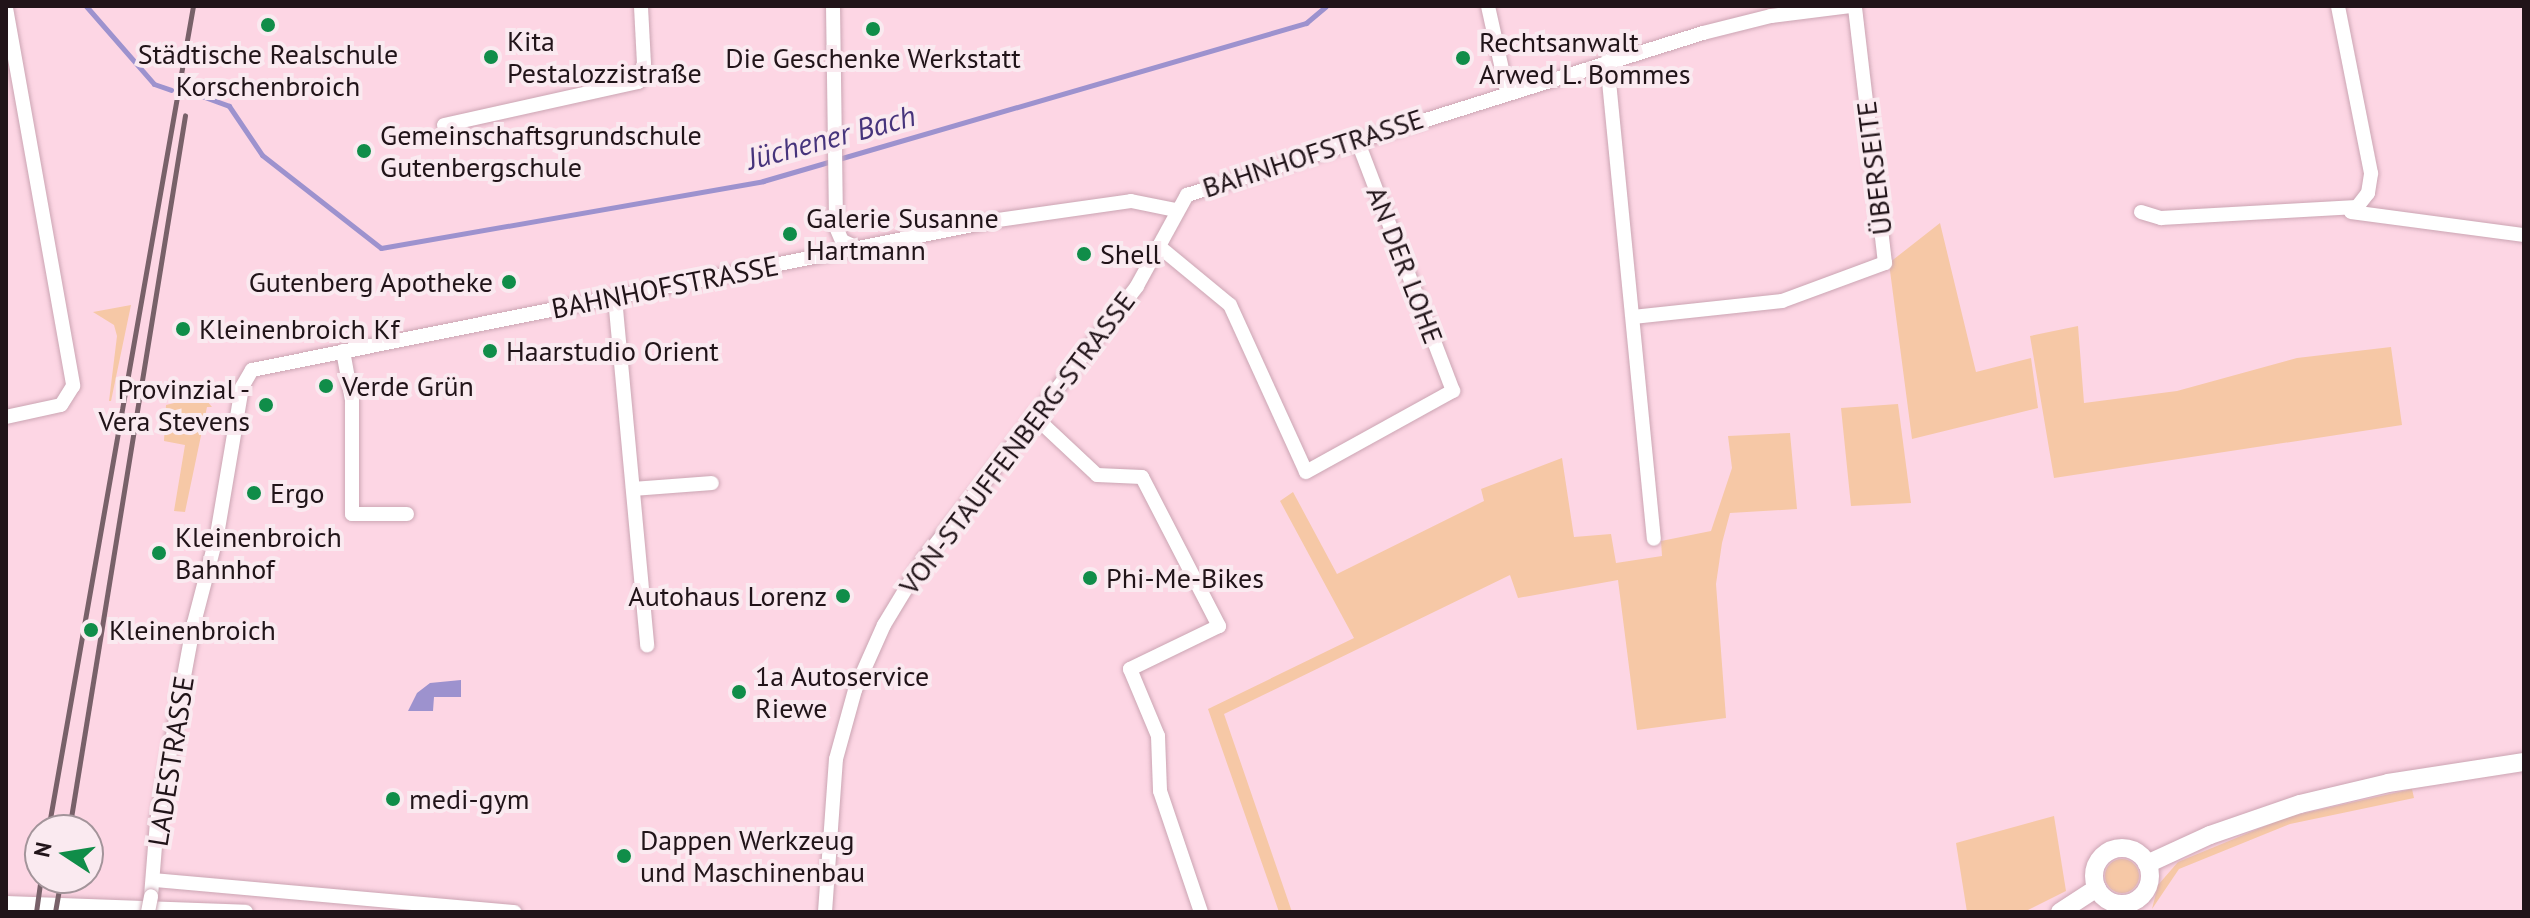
<!DOCTYPE html>
<html>
<head>
<meta charset="utf-8">
<style>
	body { margin:0 }
	#map { position:relative; width:2530px; height:918px; overflow:hidden; background:#fdd6e4; font-family:"PT Sans",sans-serif }
	div>[style] { position:absolute }
	.green>* { inset:0; background:#f6c8a6 }
	.round { border-radius:50% }
	.water>* { inset:0; background:#9d92ce }
	.stream>* { height:5px; margin:-2.5px; padding:0 2.5px; transform-origin:2.5px; border-radius:2.5px; background:#9d92ce }
	.roads { filter:drop-shadow(0 0 2px #cba5b3) drop-shadow(0 0 2px #cba5b3) }
	.minor>* { height:14px; margin:-7px; padding:0 7px; transform-origin:7px; border-radius:7px; background:#fff }
	.tertiary>* { height:18px; margin:-9px; padding:0 9px; transform-origin:9px; border-radius:9px; background:#fff }
	.tertiary>.ring { margin:-9px; padding:0; box-sizing:content-box; background:none; border:18px solid #fff; border-radius:50% }
	.rail>* { height:5px; margin:-2.5px; padding:0 2.5px; transform-origin:2.5px; border-radius:2.5px; background:#786169 }
	.bridges { filter:drop-shadow(0 0 2px #cba5b3) drop-shadow(0 0 2px #cba5b3) }
	.minor-bridge>* { height:14px; margin:-7px; padding:0 7px; transform-origin:7px; border-radius:7px; background:#fff }
	.dots>* { width:22px; height:22px; translate:-50% -50%; box-sizing:border-box; border:4px solid #faeaf0; border-radius:50% }
	span { translate:-50% -50%; white-space:nowrap; text-align:center; line-height:1.15; -webkit-text-stroke:8px #faeaf0; paint-order:stroke }
	.poi-label { font-size:28px; color:#211419 }
	.left { translate:0 -50%; text-align:left }
	.right { translate:-100% -50%; text-align:right }
	.street-label { font-size:28px; color:#211419 }
	.water-label { font-size:30px; color:#46347c; font-style:italic }
	.frame { position:absolute; inset:0; border:8px solid #211419; pointer-events:none }
	.north { position:absolute; left:24px; top:814px; width:80px; height:80px; box-sizing:border-box; background:#faeaf0; border:2px solid #a3949a; border-radius:50%; rotate:282deg; font-size:22px; font-weight:700; line-height:32px; text-align:center; color:#211419 }
	.north::after { content:''; display:block; margin:auto; width:28px; height:36px; background:#108d49; clip-path:polygon(50% 0,100% 100%,50% 72%,0 100%) }
</style>
</head>
<body>
<div id="map">
	<div class="green">
		<div style="clip-path:polygon(1940px 223px,1976px 372px,2031px 358px,2038px 408px,1912px 439px,1889px 263px)"></div>
		<div style="clip-path:polygon(131px 305px,111px 401px,109px 401px,117px 336px,114px 325px,93px 312px)"></div>
		<div style="clip-path:polygon(2078px 326px,2084px 403px,2177px 391px,2297px 358px,2391px 347px,2402px 425px,2054px 478px,2030px 336px)"></div>
		<div style="clip-path:polygon(203px 396px,212px 407px,207px 407px,185px 512px,174px 511px,185px 445px,164px 441px,166px 405px)"></div>
		<div style="clip-path:polygon(1898px 404px,1911px 503px,1851px 506px,1841px 408px)"></div>
		<div style="clip-path:polygon(1790px 433px,1797px 509px,1730px 513px,1722px 543px,1716px 584px,1726px 718px,1637px 730px,1618px 580px,1518px 598px,1510px 575px,1224px 714px,1292px 912px,1279px 912px,1208px 709px,1354px 638px,1280px 501px,1293px 492px,1337px 574px,1484px 501px,1481px 489px,1562px 458px,1574px 537px,1611px 534px,1616px 563px,1662px 556px,1661px 541px,1711px 531px,1732px 468px,1728px 436px)"></div>
		<div style="clip-path:polygon(2412px 789px,2414px 798px,2290px 824px,2179px 869px,2152px 909px,2158px 885px,2178px 862px,2287px 817px)"></div>
		<div style="clip-path:polygon(2054px 816px,2066px 891px,2024px 912px,1967px 912px,1956px 843px)"></div>
		<div class="round" style="left:2105px;top:859px;width:34px;height:34px"></div>
	</div>
	<div class="water">
		<div style="clip-path:polygon(461px 680px,461px 697px,434px 697px,433px 711px,408px 711px,417px 693px,430px 683px)"></div>
	</div>
	<div class="stream">
		<div style="left:86px;top:6px;width:103px;rotate:48.9deg"></div>
		<div style="left:154px;top:84px;width:18px;rotate:19deg"></div>
		<div style="left:199px;top:95px;width:32px;rotate:20deg"></div>
		<div style="left:229px;top:106px;width:59px;rotate:56deg"></div>
		<div style="left:262px;top:155px;width:151px;rotate:38deg"></div>
		<div style="left:381px;top:248px;width:388px;rotate:-9.9deg"></div>
		<div style="left:763px;top:181px;width:566px;rotate:-16.22deg"></div>
		<div style="left:1306px;top:23px;width:26px;rotate:-40deg"></div>
	</div>
	<div class="roads">
		<div class="minor">
			<div style="left:833px;top:6px;width:221px;rotate:89.2deg"></div>
			<div style="left:836px;top:227px;width:15px;rotate:67deg"></div>
			<div style="left:842px;top:241px;width:17px;rotate:24deg"></div>
			<div style="left:1488px;top:6px;width:88px;rotate:77.5deg"></div>
			<div style="left:6px;top:8px;width:384px;rotate:79.9deg"></div>
			<div style="left:73px;top:386px;width:22px;rotate:122deg"></div>
			<div style="left:61px;top:405px;width:56px;rotate:167.7deg"></div>
			<div style="left:1607px;top:61px;width:480px;rotate:84.4deg"></div>
			<div style="left:444px;top:125px;width:199px;rotate:-12.5deg"></div>
			<div style="left:638px;top:82px;width:19px;rotate:-72deg"></div>
			<div style="left:644px;top:64px;width:58px;rotate:-93deg"></div>
			<div style="left:2141px;top:212px;width:21px;rotate:17deg"></div>
			<div style="left:2161px;top:218px;width:196px;rotate:-3.2deg"></div>
			<div style="left:2357px;top:207px;width:18px;rotate:-52deg"></div>
			<div style="left:2368px;top:193px;width:20px;rotate:-81deg"></div>
			<div style="left:2371px;top:173px;width:170px;rotate:-101.2deg"></div>
			<div style="left:2351px;top:212px;width:175px;rotate:7.6deg"></div>
			<div style="left:1161px;top:248px;width:89px;rotate:39.6deg"></div>
			<div style="left:1230px;top:305px;width:183px;rotate:65.5deg"></div>
			<div style="left:1306px;top:472px;width:168px;rotate:-28.9deg"></div>
			<div style="left:1453px;top:391px;width:270px;rotate:-110.9deg"></div>
			<div style="left:615px;top:298px;width:349px;rotate:84.7deg"></div>
			<div style="left:1633px;top:317px;width:150px;rotate:-6.1deg"></div>
			<div style="left:1782px;top:301px;width:110px;rotate:-20.3deg"></div>
			<div style="left:1885px;top:263px;width:259px;rotate:-96.7deg"></div>
			<div style="left:343px;top:351px;width:50px;rotate:79.6deg"></div>
			<div style="left:352px;top:400px;width:114px;rotate:90deg"></div>
			<div style="left:352px;top:514px;width:55px"></div>
			<div style="left:1034px;top:416px;width:86px;rotate:43.1deg"></div>
			<div style="left:1097px;top:475px;width:45px;rotate:2.5deg"></div>
			<div style="left:1142px;top:477px;width:168px;rotate:62.7deg"></div>
			<div style="left:1219px;top:626px;width:99px;rotate:154.2deg"></div>
			<div style="left:1130px;top:669px;width:73px;rotate:67.3deg"></div>
			<div style="left:1158px;top:736px;width:55px;rotate:87.9deg"></div>
			<div style="left:1160px;top:791px;width:128px;rotate:71.3deg"></div>
			<div style="left:633px;top:489px;width:79px;rotate:-4.3deg"></div>
			<div style="left:154px;top:880px;width:362px;rotate:5.1deg"></div>
			<div style="left:151px;top:896px;width:74px;rotate:-85.4deg"></div>
			<div style="left:157px;top:822px;width:202px;rotate:-79.5deg"></div>
			<div style="left:194px;top:623px;width:91px;rotate:-75.4deg"></div>
			<div style="left:217px;top:535px;width:150px;rotate:-80.4deg"></div>
			<div style="left:242px;top:387px;width:20px;rotate:-60deg"></div>
			<div style="left:252px;top:370px;width:761px;rotate:-11.37deg"></div>
			<div style="left:998px;top:220px;width:134px;rotate:-8.1deg"></div>
			<div style="left:1131px;top:201px;width:46px;rotate:11.3deg"></div>
			<div style="left:6px;top:903px;width:240px;rotate:2.1deg"></div>
			<div style="left:825px;top:912px;width:153px;rotate:-85.9deg"></div>
			<div style="left:836px;top:759px;width:72px;rotate:-74.6deg"></div>
			<div style="left:855px;top:690px;width:71px;rotate:-66deg"></div>
			<div style="left:884px;top:625px;width:77px;rotate:-58.8deg"></div>
			<div style="left:924px;top:559px;width:346px;rotate:-52deg"></div>
			<div style="left:1137px;top:286px;width:104px;rotate:-61.2deg"></div>
			<div style="left:1187px;top:195px;width:541px;rotate:-17.43deg"></div>
			<div style="left:1703px;top:33px;width:70px;rotate:-14deg"></div>
			<div style="left:1771px;top:16px;width:80px;rotate:-7.2deg"></div>
		</div>
		<div class="tertiary">
			<div class="ring" style="left:2094px;top:848px;width:38px;height:38px"></div>
			<div style="left:2147px;top:864px;width:69px;rotate:-24.7deg"></div>
			<div style="left:2210px;top:835px;width:95px;rotate:-19deg"></div>
			<div style="left:2300px;top:804px;width:90px;rotate:-13.4deg"></div>
			<div style="left:2388px;top:783px;width:138px;rotate:-8.8deg"></div>
			<div style="left:2060px;top:912px;width:44px;rotate:-33deg"></div>
		</div>
	</div>
	<div class="rail">
		<div style="left:48px;top:830px;width:837px;rotate:-80.02deg"></div>
		<div style="left:69px;top:830px;width:724px;rotate:-80.78deg"></div>
		<div style="left:36px;top:912px;width:34px;rotate:-82deg"></div>
		<div style="left:55px;top:912px;width:35px;rotate:-80deg"></div>
	</div>
	<div class="bridges">
		<div class="minor-bridge">
			<div style="left:148px;top:912px;width:16px;rotate:-79deg"></div>
		</div>
	</div>
	<div class="dots">
		<div style="left:268px;top:25px;background:#108d49"></div>
		<div style="left:873px;top:29px;background:#108d49"></div>
		<div style="left:491px;top:57px;background:#108d49"></div>
		<div style="left:1463px;top:58px;background:#108d49"></div>
		<div style="left:364px;top:151px;background:#108d49"></div>
		<div style="left:790px;top:234px;background:#108d49"></div>
		<div style="left:1084px;top:254px;background:#108d49"></div>
		<div style="left:509px;top:282px;background:#108d49"></div>
		<div style="left:183px;top:329px;background:#108d49"></div>
		<div style="left:490px;top:351px;background:#108d49"></div>
		<div style="left:326px;top:386px;background:#108d49"></div>
		<div style="left:266px;top:405px;background:#108d49"></div>
		<div style="left:254px;top:493px;background:#108d49"></div>
		<div style="left:159px;top:553px;background:#108d49"></div>
		<div style="left:1090px;top:578px;background:#108d49"></div>
		<div style="left:843px;top:596px;background:#108d49"></div>
		<div style="left:91px;top:630px;background:#108d49"></div>
		<div style="left:739px;top:692px;background:#108d49"></div>
		<div style="left:393px;top:799px;background:#108d49"></div>
		<div style="left:624px;top:856px;background:#108d49"></div>
	</div>
	<div class="poi-label">
		<span class="left" style="left:507px;top:57px">Kita<br>Pestalozzistraße</span>
		<span class="left" style="left:1479px;top:58px">Rechtsanwalt<br>Arwed L. Bommes</span>
		<span style="left:268px;top:70px">Städtische Realschule<br>Korschenbroich</span>
		<span style="left:873px;top:58px">Die Geschenke Werkstatt</span>
		<span class="left" style="left:380px;top:151px">Gemeinschaftsgrundschule<br>Gutenbergschule</span>
		<span class="left" style="left:806px;top:234px">Galerie Susanne<br>Hartmann</span>
		<span class="left" style="left:1100px;top:254px">Shell</span>
		<span class="right" style="left:493px;top:282px">Gutenberg Apotheke</span>
		<span class="left" style="left:199px;top:329px">Kleinenbroich Kf</span>
		<span class="left" style="left:506px;top:351px">Haarstudio Orient</span>
		<span class="left" style="left:342px;top:386px">Verde Grün</span>
		<span class="right" style="left:250px;top:405px">Provinzial -<br>Vera Stevens</span>
		<span class="left" style="left:270px;top:493px">Ergo</span>
		<span class="left" style="left:175px;top:553px">Kleinenbroich<br>Bahnhof</span>
		<span class="left" style="left:1106px;top:578px">Phi-Me-Bikes</span>
		<span class="right" style="left:827px;top:596px">Autohaus Lorenz</span>
		<span class="left" style="left:109px;top:630px">Kleinenbroich</span>
		<span class="left" style="left:755px;top:692px">1a Autoservice<br>Riewe</span>
		<span class="left" style="left:409px;top:799px">medi-gym</span>
		<span class="left" style="left:640px;top:856px">Dappen Werkzeug<br>und Maschinenbau</span>
	</div>
	<div class="street-label">
		<span style="left:1313px;top:153px;rotate:-18deg">BAHNHOFSTRASSE</span>
		<span style="left:1874px;top:168px;rotate:-97deg">ÜBERSEITE</span>
		<span style="left:1405px;top:265px;rotate:69deg">AN DER LOHE</span>
		<span style="left:665px;top:287px;rotate:-11deg">BAHNHOFSTRASSE</span>
		<span style="left:1017px;top:443px;rotate:-53deg">VON-STAUFFENBERG-STRASSE</span>
		<span style="left:171px;top:761px;rotate:-81deg">LADESTRASSE</span>
	</div>
	<div class="water-label">
		<span style="left:831px;top:137px;rotate:-15deg">Jüchener Bach</span>
	</div>
	<div class="frame"></div>
	<div class="north">N</div>
</div>
</body>
</html>
